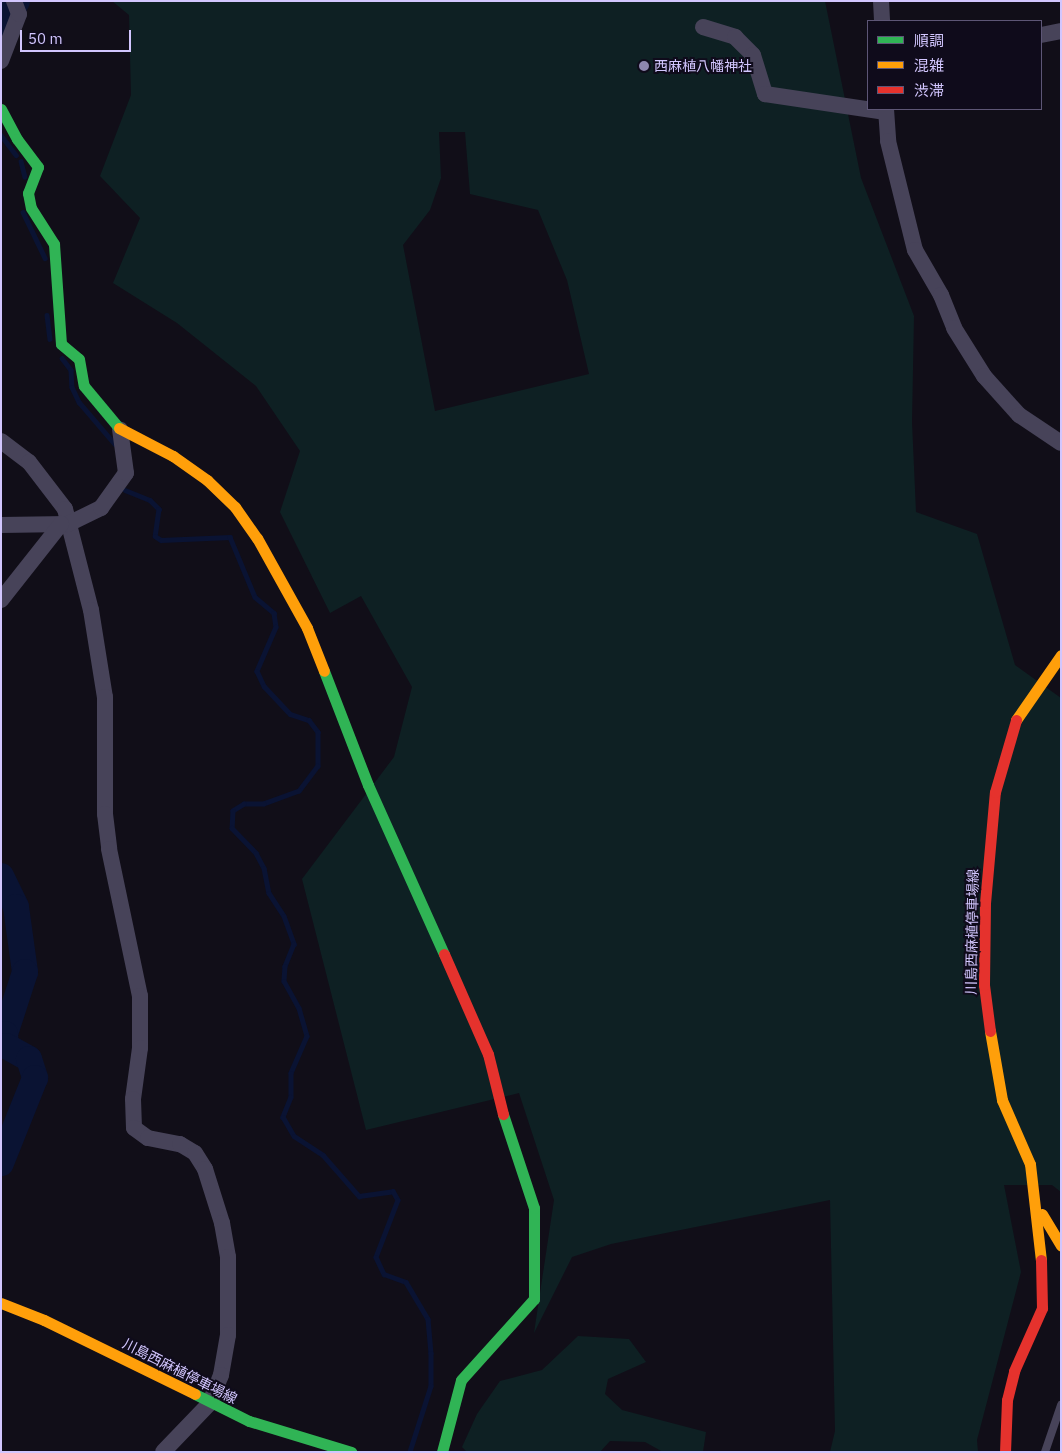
<!DOCTYPE html>
<html>
<head>
<meta charset="utf-8">
<style>
	body { margin:0 }
	#map { position:relative; width:1062px; height:1453px; overflow:hidden; background:#110e18; font-family:"IBM Plex Sans","Noto Sans JP",sans-serif }
	div>[style] { position:absolute }
	.green>* { inset:0; background:#0e2023 }
	.stream>* { height:4.5px; margin:-2.25px; padding:0 2.25px; transform-origin:2.25px; border-radius:2.25px; background:#0a1333 }
	.river>* { height:26px; margin:-13px; padding:0 13px; transform-origin:13px; border-radius:13px; background:#0a1333 }
	.lane>* { height:8px; margin:-4px; padding:0 4px; transform-origin:4px; border-radius:4px; background:#474359 }
	.street>* { height:16px; margin:-8px; padding:0 8px; transform-origin:8px; border-radius:8px; background:#474359 }
	.fast>* { height:11px; margin:-5.5px; padding:0 5.5px; transform-origin:5.5px; border-radius:5.5px; background:#30b455 }
	.slow>* { height:11px; margin:-5.5px; padding:0 5.5px; transform-origin:5.5px; border-radius:5.5px; background:#ff9f0a }
	.jam>* { height:11px; margin:-5.5px; padding:0 5.5px; transform-origin:5.5px; border-radius:5.5px; background:#e5322d }
	.dots>* { width:14px; height:14px; translate:-50% -50%; box-sizing:border-box; border:2px solid #0f0b1b; border-radius:50% }
	span { translate:-50% -50%; white-space:nowrap; text-align:center; line-height:1.15; -webkit-text-stroke:4px #0f0b1b; paint-order:stroke }
	.poi-label { font-size:14px; color:#d2c6fe }
	.left { translate:0 -50%; text-align:left }
	.street-label { font-size:14px; color:#d2c6fe }
	.frame { position:absolute; inset:0; border:2px solid #d2c6fe; pointer-events:none }
	.legend { position:absolute; left:867px; top:20px; width:175px; height:90px; box-sizing:border-box; background:#0f0b1b; border:1px solid #5d5676; margin:0; padding:6px 9px; list-style:none; font-size:15px; color:#d2c6fe }
	.legend li { display:flex; align-items:center; gap:10px; height:25px }
	.legend b { width:25px; border:1px solid #5d5676 }
	.scale { position:absolute; left:20px; top:30px; width:111px; height:22px; box-sizing:border-box; border:2px solid #d2c6fe; border-top:0; padding-left:6px; font-size:15px; line-height:18px; white-space:nowrap; color:#d2c6fe; -webkit-text-stroke:4px #0f0b1b; paint-order:stroke }
</style>
</head>
<body>
<div id="map">
	<div class="green">
		<div style="clip-path:polygon(evenodd,112px 1px,825px 1px,861px 178px,914px 316px,912px 422px,916px 512px,977px 534px,1015px 665px,1061px 698px,1061px 1192px,1052px 1185px,1004px 1185px,1021px 1272px,977px 1440px,978px 1452px,830px 1452px,835px 1431px,830px 1200px,611px 1244px,572px 1257px,534px 1333px,554px 1200px,519px 1093px,366px 1130px,302px 879px,394px 757px,412px 687px,361px 596px,330px 613px,280px 512px,300px 451px,256px 386px,177px 323px,113px 283px,140px 218px,100px 176px,131px 95px,129px 15px,112px 1px,439px 132px,465px 132px,470px 194px,538px 210px,567px 280px,589px 374px,435px 411px,403px 245px,430px 210px,441px 178px,439px 132px)"></div>
		<div style="clip-path:polygon(578px 1336px,629px 1339px,646px 1362px,608px 1379px,605px 1394px,622px 1410px,706px 1432px,703px 1452px,663px 1452px,645px 1442px,610px 1441px,600px 1452px,467px 1452px,462px 1447px,477px 1414px,500px 1381px,542px 1370px)"></div>
	</div>
	<div class="stream">
		<div style="left:1px;top:135px;width:25px;rotate:53deg"></div>
		<div style="left:21px;top:161px;width:16px;rotate:76deg"></div>
		<div style="left:23px;top:212px;width:51px;rotate:64.4deg"></div>
		<div style="left:47px;top:315px;width:24px;rotate:83deg"></div>
		<div style="left:62px;top:358px;width:15px;rotate:53deg"></div>
		<div style="left:71px;top:370px;width:17px;rotate:87deg"></div>
		<div style="left:72px;top:387px;width:17px;rotate:65deg"></div>
		<div style="left:79px;top:402px;width:55px;rotate:49.4deg"></div>
		<div style="left:125px;top:490px;width:27px;rotate:22deg"></div>
		<div style="left:150px;top:500px;width:13px;rotate:45deg"></div>
		<div style="left:159px;top:509px;width:27px;rotate:98deg"></div>
		<div style="left:155px;top:536px;width:7px;rotate:34deg"></div>
		<div style="left:161px;top:540px;width:69px;rotate:-2.5deg"></div>
		<div style="left:230px;top:537px;width:65px;rotate:67.4deg"></div>
		<div style="left:255px;top:597px;width:25px;rotate:40deg"></div>
		<div style="left:274px;top:613px;width:14px;rotate:82deg"></div>
		<div style="left:276px;top:627px;width:48px;rotate:113.4deg"></div>
		<div style="left:257px;top:671px;width:17px;rotate:65deg"></div>
		<div style="left:264px;top:686px;width:38px;rotate:47deg"></div>
		<div style="left:290px;top:714px;width:20px;rotate:18deg"></div>
		<div style="left:309px;top:720px;width:15px;rotate:53deg"></div>
		<div style="left:318px;top:732px;width:34px;rotate:90deg"></div>
		<div style="left:318px;top:766px;width:31px;rotate:127deg"></div>
		<div style="left:299px;top:791px;width:37px;rotate:160deg"></div>
		<div style="left:264px;top:804px;width:20px;rotate:180deg"></div>
		<div style="left:244px;top:804px;width:13px;rotate:148deg"></div>
		<div style="left:233px;top:811px;width:17px;rotate:93deg"></div>
		<div style="left:232px;top:828px;width:35px;rotate:46deg"></div>
		<div style="left:256px;top:853px;width:17px;rotate:62deg"></div>
		<div style="left:264px;top:868px;width:25px;rotate:79deg"></div>
		<div style="left:269px;top:893px;width:27px;rotate:57deg"></div>
		<div style="left:284px;top:916px;width:30px;rotate:70deg"></div>
		<div style="left:294px;top:944px;width:24px;rotate:112deg"></div>
		<div style="left:285px;top:966px;width:15px;rotate:94deg"></div>
		<div style="left:284px;top:981px;width:31px;rotate:61deg"></div>
		<div style="left:299px;top:1008px;width:29px;rotate:74deg"></div>
		<div style="left:307px;top:1036px;width:40px;rotate:113.4deg"></div>
		<div style="left:291px;top:1073px;width:24px;rotate:90deg"></div>
		<div style="left:291px;top:1097px;width:22px;rotate:112deg"></div>
		<div style="left:283px;top:1117px;width:22px;rotate:60deg"></div>
		<div style="left:294px;top:1136px;width:35px;rotate:33deg"></div>
		<div style="left:323px;top:1155px;width:55px;rotate:48.7deg"></div>
		<div style="left:359px;top:1196px;width:34px;rotate:-8deg"></div>
		<div style="left:393px;top:1191px;width:10px;rotate:61deg"></div>
		<div style="left:398px;top:1200px;width:61px;rotate:111.1deg"></div>
		<div style="left:376px;top:1257px;width:19px;rotate:65deg"></div>
		<div style="left:384px;top:1274px;width:23px;rotate:20deg"></div>
		<div style="left:406px;top:1282px;width:43px;rotate:59.3deg"></div>
		<div style="left:428px;top:1319px;width:34px;rotate:85deg"></div>
		<div style="left:431px;top:1353px;width:33px;rotate:90deg"></div>
		<div style="left:431px;top:1386px;width:69px;rotate:107.7deg"></div>
	</div>
	<div class="river">
		<div style="left:1px;top:28px;width:31px;rotate:-59deg"></div>
		<div style="left:1px;top:876px;width:34px;rotate:64deg"></div>
		<div style="left:16px;top:907px;width:66px;rotate:82.1deg"></div>
		<div style="left:25px;top:972px;width:65px;rotate:107.9deg"></div>
		<div style="left:5px;top:1034px;width:12px;rotate:85deg"></div>
		<div style="left:6px;top:1046px;width:26px;rotate:29deg"></div>
		<div style="left:29px;top:1059px;width:20px;rotate:72deg"></div>
		<div style="left:35px;top:1078px;width:92px;rotate:111.8deg"></div>
	</div>
	<div class="lane">
		<div style="left:1045px;top:1452px;width:50px;rotate:-71.2deg"></div>
	</div>
	<div class="street">
		<div style="left:881px;top:1px;width:20px;rotate:87deg"></div>
		<div style="left:703px;top:27px;width:34px;rotate:17deg"></div>
		<div style="left:735px;top:37px;width:25px;rotate:45deg"></div>
		<div style="left:753px;top:55px;width:41px;rotate:72.9deg"></div>
		<div style="left:765px;top:94px;width:122px;rotate:8.5deg"></div>
		<div style="left:1041px;top:35px;width:20px;rotate:-11deg"></div>
		<div style="left:1px;top:61px;width:50px;rotate:-69deg"></div>
		<div style="left:19px;top:14px;width:14px;rotate:-111deg"></div>
		<div style="left:886px;top:109px;width:32px;rotate:86deg"></div>
		<div style="left:888px;top:141px;width:112px;rotate:76.1deg"></div>
		<div style="left:915px;top:250px;width:52px;rotate:60deg"></div>
		<div style="left:941px;top:295px;width:35px;rotate:68deg"></div>
		<div style="left:954px;top:328px;width:57px;rotate:58deg"></div>
		<div style="left:984px;top:376px;width:52px;rotate:48.1deg"></div>
		<div style="left:1019px;top:415px;width:50px;rotate:33.7deg"></div>
		<div style="left:1px;top:441px;width:35px;rotate:37deg"></div>
		<div style="left:29px;top:462px;width:59px;rotate:52.5deg"></div>
		<div style="left:65px;top:509px;width:104px;rotate:75.6deg"></div>
		<div style="left:91px;top:610px;width:88px;rotate:80.9deg"></div>
		<div style="left:105px;top:697px;width:117px;rotate:90deg"></div>
		<div style="left:105px;top:814px;width:35px;rotate:83deg"></div>
		<div style="left:109px;top:849px;width:150px;rotate:78.1deg"></div>
		<div style="left:140px;top:996px;width:52px;rotate:90deg"></div>
		<div style="left:140px;top:1048px;width:51px;rotate:97.8deg"></div>
		<div style="left:133px;top:1099px;width:29px;rotate:88deg"></div>
		<div style="left:134px;top:1128px;width:17px;rotate:36deg"></div>
		<div style="left:148px;top:1138px;width:33px;rotate:11deg"></div>
		<div style="left:180px;top:1144px;width:17px;rotate:31deg"></div>
		<div style="left:195px;top:1153px;width:19px;rotate:58deg"></div>
		<div style="left:205px;top:1169px;width:57px;rotate:72.5deg"></div>
		<div style="left:222px;top:1223px;width:35px;rotate:80deg"></div>
		<div style="left:228px;top:1257px;width:78px;rotate:90deg"></div>
		<div style="left:228px;top:1335px;width:41px;rotate:99.9deg"></div>
		<div style="left:221px;top:1375px;width:31px;rotate:112deg"></div>
		<div style="left:209px;top:1404px;width:66px;rotate:133.8deg"></div>
		<div style="left:1px;top:525px;width:67px;rotate:-0.9deg"></div>
		<div style="left:68px;top:524px;width:37px;rotate:-26deg"></div>
		<div style="left:101px;top:508px;width:43px;rotate:-54.5deg"></div>
		<div style="left:126px;top:473px;width:44px;rotate:-97.8deg"></div>
		<div style="left:1px;top:600px;width:97px;rotate:-51.7deg"></div>
	</div>
	<div class="fast">
		<div style="left:1px;top:109px;width:34px;rotate:62deg"></div>
		<div style="left:17px;top:139px;width:35px;rotate:53deg"></div>
		<div style="left:38px;top:167px;width:28px;rotate:111deg"></div>
		<div style="left:28px;top:193px;width:15px;rotate:79deg"></div>
		<div style="left:31px;top:208px;width:43px;rotate:57.4deg"></div>
		<div style="left:54px;top:244px;width:100px;rotate:86deg"></div>
		<div style="left:61px;top:344px;width:23px;rotate:40deg"></div>
		<div style="left:79px;top:359px;width:27px;rotate:80deg"></div>
		<div style="left:84px;top:386px;width:55px;rotate:50.2deg"></div>
		<div style="left:324px;top:671px;width:122px;rotate:68.9deg"></div>
		<div style="left:368px;top:785px;width:185px;rotate:65.8deg"></div>
		<div style="left:195px;top:1394px;width:60px;rotate:26.6deg"></div>
		<div style="left:249px;top:1421px;width:107px;rotate:16.9deg"></div>
		<div style="left:442px;top:1452px;width:74px;rotate:-75.2deg"></div>
		<div style="left:461px;top:1380px;width:109px;rotate:-48deg"></div>
		<div style="left:534px;top:1299px;width:91px;rotate:-90deg"></div>
		<div style="left:534px;top:1208px;width:99px;rotate:-108.3deg"></div>
	</div>
	<div class="slow">
		<div style="left:119px;top:428px;width:61px;rotate:27.4deg"></div>
		<div style="left:173px;top:456px;width:42px;rotate:35.2deg"></div>
		<div style="left:207px;top:480px;width:39px;rotate:44deg"></div>
		<div style="left:235px;top:507px;width:38px;rotate:55deg"></div>
		<div style="left:257px;top:538px;width:103px;rotate:60.9deg"></div>
		<div style="left:307px;top:628px;width:46px;rotate:68.4deg"></div>
		<div style="left:1016px;top:720px;width:79px;rotate:-55.3deg"></div>
		<div style="left:990px;top:1031px;width:70px;rotate:80.1deg"></div>
		<div style="left:1002px;top:1100px;width:70px;rotate:66.4deg"></div>
		<div style="left:1030px;top:1164px;width:97px;rotate:83.5deg"></div>
		<div style="left:1042px;top:1214px;width:37px;rotate:59deg"></div>
		<div style="left:1px;top:1303px;width:46px;rotate:21.6deg"></div>
		<div style="left:44px;top:1320px;width:168px;rotate:26.1deg"></div>
	</div>
	<div class="jam">
		<div style="left:444px;top:954px;width:109px;rotate:66.3deg"></div>
		<div style="left:488px;top:1054px;width:62px;rotate:76deg"></div>
		<div style="left:990px;top:1031px;width:46px;rotate:-97.4deg"></div>
		<div style="left:984px;top:985px;width:82px;rotate:-89.3deg"></div>
		<div style="left:985px;top:903px;width:111px;rotate:-84.9deg"></div>
		<div style="left:995px;top:792px;width:75px;rotate:-73.7deg"></div>
		<div style="left:1005px;top:1452px;width:52px;rotate:-87.8deg"></div>
		<div style="left:1007px;top:1400px;width:30px;rotate:-76deg"></div>
		<div style="left:1014px;top:1371px;width:69px;rotate:-66deg"></div>
		<div style="left:1042px;top:1308px;width:48px;rotate:-91.2deg"></div>
	</div>
	<div class="dots">
		<div style="left:644px;top:66px;background:#8e86ae"></div>
	</div>
	<div class="poi-label">
		<span class="left" style="left:654px;top:66px">西麻植八幡神社</span>
	</div>
	<div class="street-label">
		<span style="left:972px;top:932px;rotate:-89deg">川島西麻植停車場線</span>
		<span style="left:180px;top:1371px;rotate:27deg">川島西麻植停車場線</span>
	</div>
	<div class="frame"></div>
	<ul class="legend">
	<li><b style="height:6px;background:#30b455"></b>順調</li>
	<li><b style="height:6px;background:#ff9f0a"></b>混雑</li>
	<li><b style="height:6px;background:#e5322d"></b>渋滞</li>
	</ul>
	<div class="scale">50 m</div>
</div>
</body>
</html>
